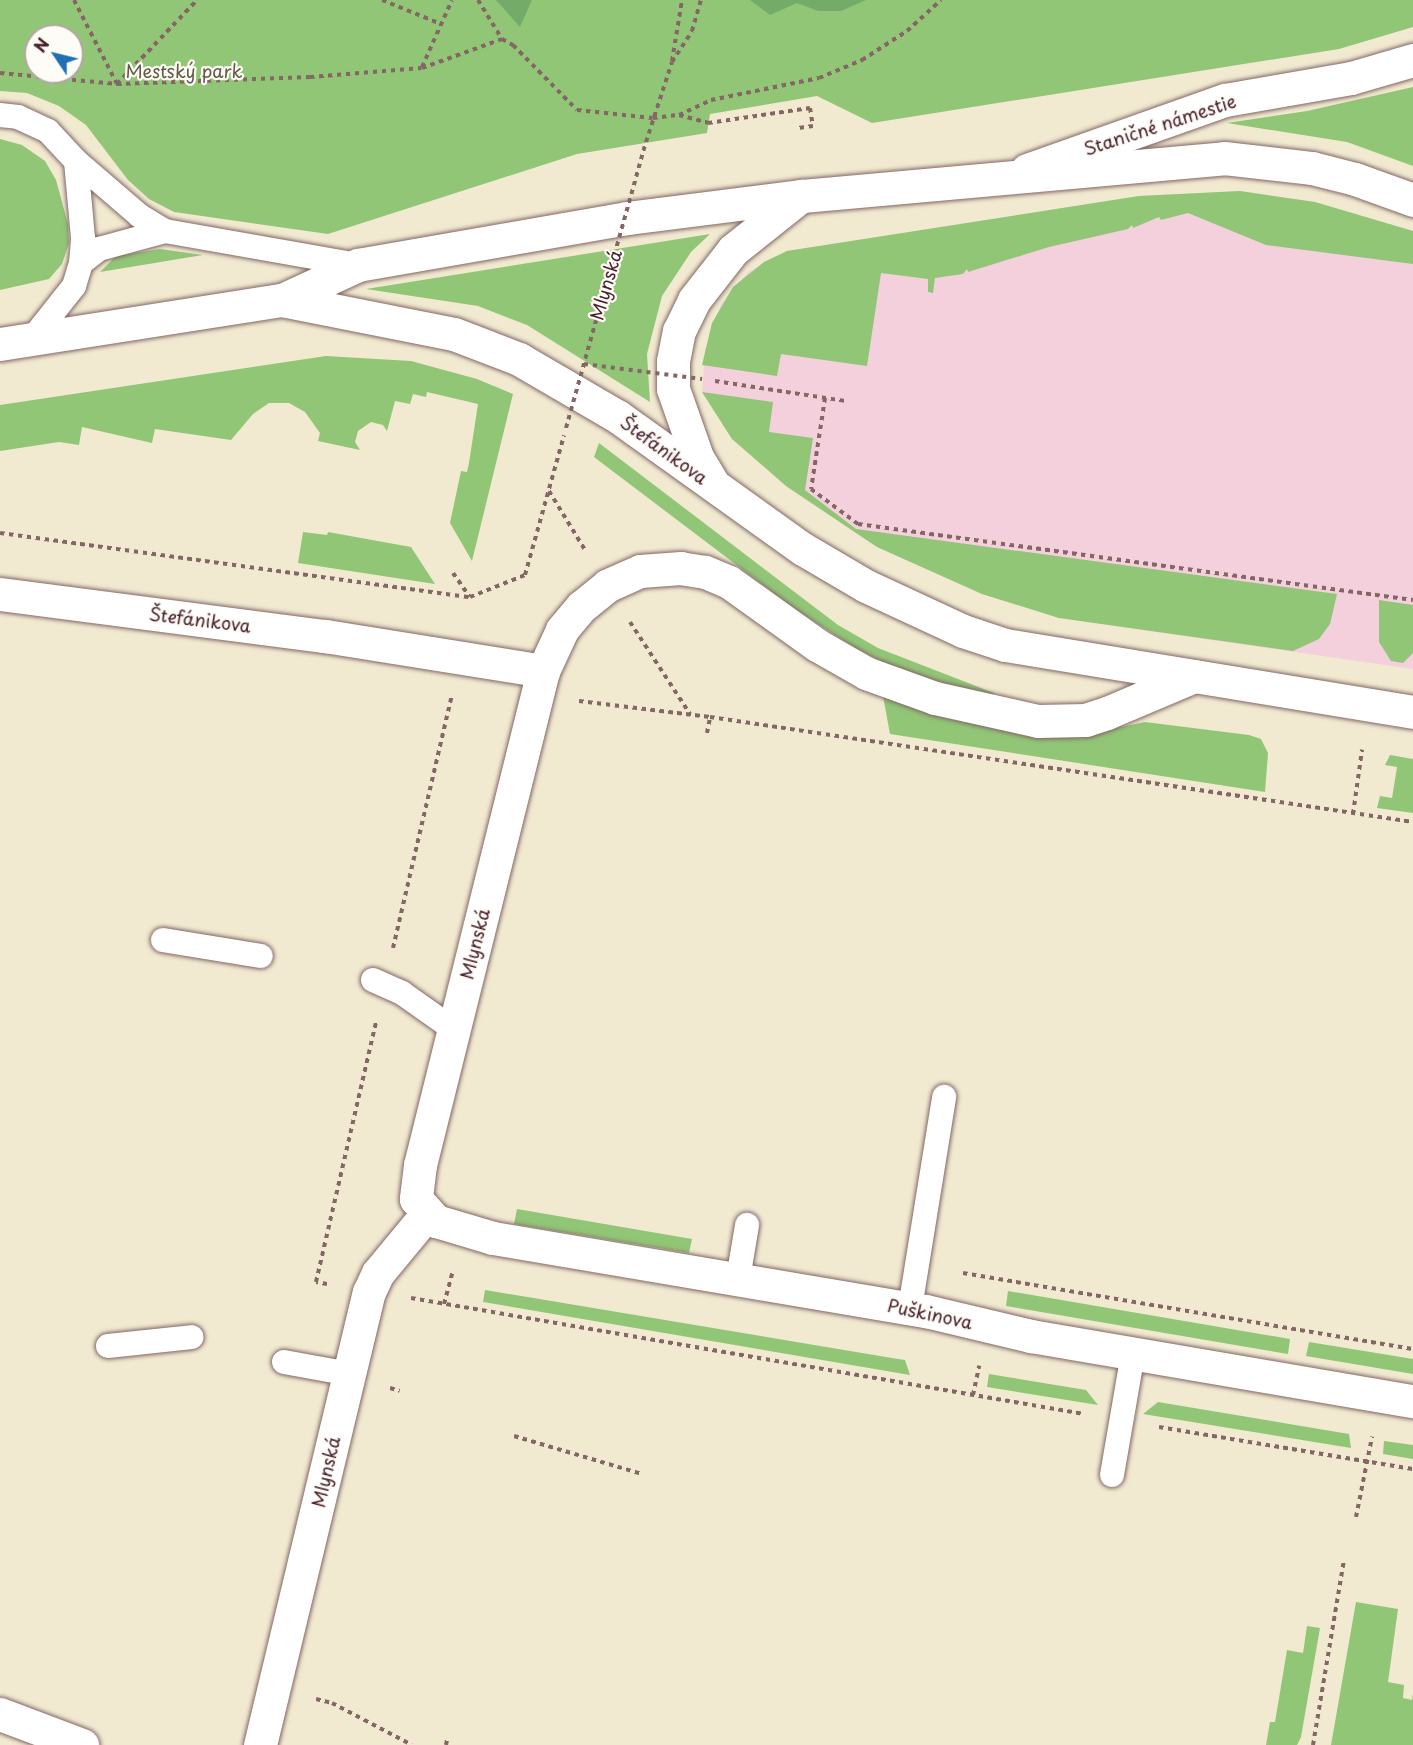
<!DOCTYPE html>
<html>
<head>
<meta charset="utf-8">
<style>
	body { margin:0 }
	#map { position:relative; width:1413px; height:1745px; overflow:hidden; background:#f1ead1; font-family:"Playpen Sans",sans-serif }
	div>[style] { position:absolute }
	.built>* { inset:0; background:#f4cfdc }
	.green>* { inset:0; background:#91c677 }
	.forest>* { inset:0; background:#74ab68 }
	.path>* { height:4px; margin-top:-2px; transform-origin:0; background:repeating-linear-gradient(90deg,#846665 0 4.5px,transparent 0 9px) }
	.roads { filter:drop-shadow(0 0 2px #846665) drop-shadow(0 0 2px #846665) }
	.service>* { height:24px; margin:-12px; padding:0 12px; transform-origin:12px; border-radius:12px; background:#fff }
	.pedestrian>* { height:33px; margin:-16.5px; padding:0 16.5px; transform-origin:16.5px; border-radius:16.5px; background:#fff }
	.minor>* { height:33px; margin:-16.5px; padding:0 16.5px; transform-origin:16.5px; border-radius:16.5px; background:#fff }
	.tertiary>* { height:33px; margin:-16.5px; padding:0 16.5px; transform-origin:16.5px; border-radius:16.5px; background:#fff }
	.path-bridge>* { height:4px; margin-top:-2px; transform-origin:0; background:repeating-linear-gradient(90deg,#846665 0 4.5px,transparent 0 9px) }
	span { translate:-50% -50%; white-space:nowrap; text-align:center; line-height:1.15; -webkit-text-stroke:4.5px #fdfcf7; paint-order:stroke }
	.park-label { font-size:18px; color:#635946 }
	.street-label { font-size:18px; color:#4a1f2b }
	.north { position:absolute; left:24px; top:24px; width:60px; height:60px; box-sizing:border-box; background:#fdfcf7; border:2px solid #b5a4a5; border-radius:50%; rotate:305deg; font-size:16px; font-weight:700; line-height:24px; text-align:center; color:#4a1f2b }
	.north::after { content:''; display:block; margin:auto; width:21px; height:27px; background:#1f6fb2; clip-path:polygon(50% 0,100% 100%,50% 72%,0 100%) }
</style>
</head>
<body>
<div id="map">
	<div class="built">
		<div style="clip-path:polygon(1240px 191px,1315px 202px,1413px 231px,1413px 669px,1059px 618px,982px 594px,877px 547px,786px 486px,732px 439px,702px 392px,705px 350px,721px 304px,748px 272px,787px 251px,1139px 196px)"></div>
	</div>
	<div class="green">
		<div style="clip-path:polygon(evenodd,0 0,1413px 0,1413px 27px,1339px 49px,872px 123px,817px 96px,710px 114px,707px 133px,577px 154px,328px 234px,174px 212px,149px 199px,128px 180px,86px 125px,59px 106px,27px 93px,0 91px,0 0,36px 36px,72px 36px,72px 72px,36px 72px,36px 36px)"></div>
		<div style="clip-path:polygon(1413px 87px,1413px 166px,1347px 142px,1227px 123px,1307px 111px)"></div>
		<div style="clip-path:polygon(0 139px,22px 145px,45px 161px,56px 180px,68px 224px,69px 243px,62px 264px,49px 279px,0 290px)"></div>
		<div style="clip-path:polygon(1240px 191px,1315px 202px,1413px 231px,1413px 264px,1266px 245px,1188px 213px,1161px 220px,1159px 217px,1133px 228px,1132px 225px,1128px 229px,1049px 247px,968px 272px,967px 269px,963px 274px,935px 278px,933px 293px,928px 292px,928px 279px,881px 273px,867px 366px,781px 354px,777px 376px,702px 365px,712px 323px,733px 287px,764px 262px,787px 251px,1139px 196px)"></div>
		<div style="clip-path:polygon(710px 234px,691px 252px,662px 296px,647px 354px,650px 402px,527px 325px,478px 306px,366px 289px)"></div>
		<div style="clip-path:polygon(160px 249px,203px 255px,100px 272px,116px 256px)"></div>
		<div style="clip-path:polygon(326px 356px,411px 361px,477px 379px,513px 394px,472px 561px,450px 523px,461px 471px,467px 472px,469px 463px,478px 404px,427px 392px,426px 397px,413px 394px,410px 404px,395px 401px,387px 431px,383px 425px,371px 422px,358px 431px,355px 442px,360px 450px,318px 441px,320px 433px,305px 412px,289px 403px,269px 403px,253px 414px,231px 440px,155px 429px,152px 443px,82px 427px,79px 445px,59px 442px,0 451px,0 405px)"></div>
		<div style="clip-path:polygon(702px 392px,773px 402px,769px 432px,813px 438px,805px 490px,856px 529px,1337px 594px,1330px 624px,1319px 639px,1293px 651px,1059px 618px,982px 594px,877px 547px,786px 486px,732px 439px)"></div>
		<div style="clip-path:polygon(599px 443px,838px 625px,878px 648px,994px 693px,991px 701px,907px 674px,855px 648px,792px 607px,594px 457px)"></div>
		<div style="clip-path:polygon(303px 532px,327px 535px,328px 532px,411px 547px,435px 584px,298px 563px)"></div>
		<div style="clip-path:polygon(1379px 600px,1413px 605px,1413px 653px,1403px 663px,1391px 661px,1379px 642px)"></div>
		<div style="clip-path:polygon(883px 696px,1106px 730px,1145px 722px,1249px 735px,1261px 739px,1268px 753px,1265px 792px,890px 734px)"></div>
		<div style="clip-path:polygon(1390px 755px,1413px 759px,1413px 813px,1377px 808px,1380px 796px,1392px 798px,1397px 767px,1385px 765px)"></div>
		<div style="clip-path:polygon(517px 1209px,692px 1239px,689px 1253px,514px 1224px)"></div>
		<div style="clip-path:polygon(485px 1290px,898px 1359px,905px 1360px,910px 1375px,483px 1302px)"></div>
		<div style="clip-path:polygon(1008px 1291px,1290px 1339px,1288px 1354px,1006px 1306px)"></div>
		<div style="clip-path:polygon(1309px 1342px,1413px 1359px,1413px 1374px,1306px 1356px)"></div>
		<div style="clip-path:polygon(989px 1374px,1086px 1390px,1098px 1405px,987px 1387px)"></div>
		<div style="clip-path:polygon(1158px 1402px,1349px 1434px,1351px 1448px,1143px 1414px)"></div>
		<div style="clip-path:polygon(1384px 1441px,1413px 1445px,1413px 1459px,1383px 1454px)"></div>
		<div style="clip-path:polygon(1356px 1602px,1398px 1609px,1388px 1682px,1404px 1685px,1403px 1698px,1412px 1700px,1413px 1694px,1413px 1745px,1331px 1745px)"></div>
		<div style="clip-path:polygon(1307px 1626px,1320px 1628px,1301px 1737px,1297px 1745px,1266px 1745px,1270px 1722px,1275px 1722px,1287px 1650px,1303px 1653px)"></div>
	</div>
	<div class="forest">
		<div style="clip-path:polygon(496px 0,532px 0,520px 27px)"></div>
		<div style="clip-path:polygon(750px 0,866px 0,841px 11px,818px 11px,797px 3px,770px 15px)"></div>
	</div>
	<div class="path">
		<div style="left:74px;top:0;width:94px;rotate:62.9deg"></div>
		<div style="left:117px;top:84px;width:116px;rotate:-46.4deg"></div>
		<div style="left:382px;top:0;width:64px;rotate:22.1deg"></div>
		<div style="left:478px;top:0;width:46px;rotate:58.4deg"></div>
		<div style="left:672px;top:61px;width:62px;rotate:-80.7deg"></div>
		<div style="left:422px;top:67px;width:73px;rotate:-65.9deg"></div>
		<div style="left:0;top:73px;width:118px;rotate:5.4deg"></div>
		<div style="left:117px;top:84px;width:193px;rotate:-2.1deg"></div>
		<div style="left:310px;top:77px;width:112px;rotate:-4.6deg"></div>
		<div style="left:422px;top:68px;width:85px;rotate:-19.9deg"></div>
		<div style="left:502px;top:39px;width:13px;rotate:29deg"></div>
		<div style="left:513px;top:45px;width:91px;rotate:45.4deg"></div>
		<div style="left:577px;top:110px;width:76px;rotate:6deg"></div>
		<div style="left:653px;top:118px;width:26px;rotate:-7deg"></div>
		<div style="left:679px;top:115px;width:30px;rotate:15deg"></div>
		<div style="left:708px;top:123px;width:103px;rotate:-8.4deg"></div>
		<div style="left:810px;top:108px;width:18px;rotate:81deg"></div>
		<div style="left:813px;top:126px;width:15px;rotate:172deg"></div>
		<div style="left:679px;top:115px;width:35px;rotate:-25deg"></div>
		<div style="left:711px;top:100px;width:110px;rotate:-11.5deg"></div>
		<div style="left:819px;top:78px;width:47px;rotate:-22.7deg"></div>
		<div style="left:862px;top:60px;width:54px;rotate:-32.8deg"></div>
		<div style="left:907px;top:31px;width:46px;rotate:-42.4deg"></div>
		<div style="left:646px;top:142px;width:84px;rotate:-72deg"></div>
		<div style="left:672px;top:62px;width:37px;rotate:-57deg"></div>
		<div style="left:692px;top:31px;width:32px;rotate:-74deg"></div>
		<div style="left:715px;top:381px;width:133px;rotate:8.7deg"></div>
		<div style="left:825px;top:398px;width:92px;rotate:98.7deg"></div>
		<div style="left:811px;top:489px;width:59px;rotate:36.7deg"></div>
		<div style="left:858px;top:524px;width:560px;rotate:7.8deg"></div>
		<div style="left:549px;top:491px;width:69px;rotate:58.6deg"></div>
		<div style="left:0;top:533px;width:474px;rotate:7.8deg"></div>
		<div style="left:470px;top:597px;width:59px;rotate:-21.8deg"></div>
		<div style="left:525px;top:575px;width:145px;rotate:-74.4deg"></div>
		<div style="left:453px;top:573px;width:29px;rotate:55deg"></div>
		<div style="left:630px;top:622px;width:110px;rotate:56.9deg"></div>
		<div style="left:579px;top:701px;width:132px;rotate:7deg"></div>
		<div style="left:710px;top:717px;width:711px;rotate:8.49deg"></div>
		<div style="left:707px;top:733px;width:16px;rotate:-79deg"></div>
		<div style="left:1353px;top:814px;width:65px;rotate:-82deg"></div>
		<div style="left:393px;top:948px;width:257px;rotate:-76.9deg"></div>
		<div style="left:963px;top:1273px;width:456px;rotate:9.6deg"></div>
		<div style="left:327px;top:1284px;width:11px;rotate:-170deg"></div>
		<div style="left:316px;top:1282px;width:267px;rotate:-77deg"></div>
		<div style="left:411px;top:1298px;width:683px;rotate:9.78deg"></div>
		<div style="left:444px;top:1304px;width:35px;rotate:-75deg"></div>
		<div style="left:390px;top:1388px;width:10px;rotate:17deg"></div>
		<div style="left:973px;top:1395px;width:30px;rotate:-78deg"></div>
		<div style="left:1159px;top:1427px;width:257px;rotate:9.4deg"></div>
		<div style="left:514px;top:1436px;width:134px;rotate:16.5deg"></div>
		<div style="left:1356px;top:1517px;width:82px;rotate:-78.7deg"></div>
		<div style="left:316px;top:1699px;width:16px;rotate:14deg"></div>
		<div style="left:332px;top:1703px;width:90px;rotate:27.7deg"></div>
		<div style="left:446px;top:1745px;width:5px;rotate:-79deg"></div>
		<div style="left:1313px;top:1745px;width:188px;rotate:-80.5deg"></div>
	</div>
	<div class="roads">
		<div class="service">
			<div style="left:0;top:115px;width:18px;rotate:6deg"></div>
			<div style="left:18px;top:117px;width:33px;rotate:25deg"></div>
			<div style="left:48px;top:131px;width:41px;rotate:47deg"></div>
			<div style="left:76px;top:161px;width:84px;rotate:40.7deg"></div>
			<div style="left:140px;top:216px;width:29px;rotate:31deg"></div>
			<div style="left:165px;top:231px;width:196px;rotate:10deg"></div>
			<div style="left:81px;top:263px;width:23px;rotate:-38deg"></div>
			<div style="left:99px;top:249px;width:68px;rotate:-15.3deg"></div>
			<div style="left:32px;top:339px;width:68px;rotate:-51.6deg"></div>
			<div style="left:74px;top:286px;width:24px;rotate:-73deg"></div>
			<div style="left:81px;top:263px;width:25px;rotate:-85deg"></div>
			<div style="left:83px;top:238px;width:77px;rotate:-95.2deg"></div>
			<div style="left:163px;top:940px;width:99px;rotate:9.3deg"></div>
			<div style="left:373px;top:980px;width:32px;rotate:24deg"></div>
			<div style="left:402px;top:993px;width:62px;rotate:35.2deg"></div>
			<div style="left:738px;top:1279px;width:55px;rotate:-80.5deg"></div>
			<div style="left:910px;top:1308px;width:214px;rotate:-80.8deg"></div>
			<div style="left:108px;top:1346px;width:84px;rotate:-6.1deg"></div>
			<div style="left:284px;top:1362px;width:67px;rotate:10.3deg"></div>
			<div style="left:1112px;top:1475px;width:124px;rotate:-80.2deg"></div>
		</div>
		<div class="pedestrian">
			<div style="left:0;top:1714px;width:88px;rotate:20.7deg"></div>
			<div style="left:260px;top:1745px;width:466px;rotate:-76.5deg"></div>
			<div style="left:369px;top:1292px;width:21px;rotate:-65deg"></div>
			<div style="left:378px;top:1273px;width:75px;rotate:-50.4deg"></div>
		</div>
		<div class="minor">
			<div style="left:1027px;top:170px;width:210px;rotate:-19.5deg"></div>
			<div style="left:1225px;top:100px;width:128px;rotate:-9.9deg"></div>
			<div style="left:1351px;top:78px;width:65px;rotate:-16.2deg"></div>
			<div style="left:0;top:594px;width:328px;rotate:7.4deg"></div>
			<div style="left:325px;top:636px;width:221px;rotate:9.1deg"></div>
			<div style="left:1194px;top:676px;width:95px;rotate:157deg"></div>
			<div style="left:1107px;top:713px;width:22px;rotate:162deg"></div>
			<div style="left:1086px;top:720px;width:48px;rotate:178.8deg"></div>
			<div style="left:1038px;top:721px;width:106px;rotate:-167.4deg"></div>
			<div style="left:935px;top:698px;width:73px;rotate:-160.1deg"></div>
			<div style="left:866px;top:673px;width:56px;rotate:-150.3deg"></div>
			<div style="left:817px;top:645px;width:108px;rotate:-144.4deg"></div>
			<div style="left:729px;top:582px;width:26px;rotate:-157deg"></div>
			<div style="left:705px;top:572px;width:24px;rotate:-171deg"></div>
			<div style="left:681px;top:568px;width:41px;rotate:175.8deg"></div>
			<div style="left:640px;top:571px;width:36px;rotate:156deg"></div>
			<div style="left:607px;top:586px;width:33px;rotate:141deg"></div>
			<div style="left:581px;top:607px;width:30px;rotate:130deg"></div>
			<div style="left:562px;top:630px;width:45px;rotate:114.9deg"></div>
			<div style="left:543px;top:671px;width:509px;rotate:103.98deg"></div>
			<div style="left:420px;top:1165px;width:34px;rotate:97deg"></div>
			<div style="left:416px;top:1199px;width:30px;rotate:48deg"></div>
			<div style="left:436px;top:1221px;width:59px;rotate:16.6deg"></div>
			<div style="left:493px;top:1238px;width:439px;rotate:9.6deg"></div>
			<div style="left:926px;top:1311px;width:108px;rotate:13.4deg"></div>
			<div style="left:1031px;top:1336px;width:387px;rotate:9.7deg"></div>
		</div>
		<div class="tertiary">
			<div style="left:282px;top:300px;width:175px;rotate:11.2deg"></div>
			<div style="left:454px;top:334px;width:70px;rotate:21deg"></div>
			<div style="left:519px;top:359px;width:113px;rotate:30.2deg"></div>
			<div style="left:617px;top:416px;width:229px;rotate:35.6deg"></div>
			<div style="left:803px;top:549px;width:73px;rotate:30.4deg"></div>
			<div style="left:866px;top:586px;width:107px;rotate:24.9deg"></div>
			<div style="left:963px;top:631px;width:44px;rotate:18.4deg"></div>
			<div style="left:1005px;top:645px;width:413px;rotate:9.3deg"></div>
			<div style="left:0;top:344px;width:285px;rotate:-8.9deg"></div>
			<div style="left:282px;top:300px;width:84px;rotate:-24.7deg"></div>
			<div style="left:358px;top:265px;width:273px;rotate:-9.9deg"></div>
			<div style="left:627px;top:218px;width:176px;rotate:-7.2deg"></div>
			<div style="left:802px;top:196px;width:424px;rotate:-5.1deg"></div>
			<div style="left:1224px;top:158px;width:89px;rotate:6.5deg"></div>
			<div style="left:1312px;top:168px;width:44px;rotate:14.3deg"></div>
			<div style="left:1355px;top:179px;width:62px;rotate:19.9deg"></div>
			<div style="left:712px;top:482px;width:29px;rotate:-121deg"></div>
			<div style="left:697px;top:457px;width:72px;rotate:-109.4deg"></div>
			<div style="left:673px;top:389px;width:28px;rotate:-90deg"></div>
			<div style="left:673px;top:361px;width:31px;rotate:-79deg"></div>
			<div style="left:679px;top:331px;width:34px;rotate:-64deg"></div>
			<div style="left:694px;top:300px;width:63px;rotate:-52deg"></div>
			<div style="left:733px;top:250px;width:87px;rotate:-38.5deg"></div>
		</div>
	</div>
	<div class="path-bridge">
		<div style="left:584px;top:364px;width:119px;rotate:7.2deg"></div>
		<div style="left:566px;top:428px;width:297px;rotate:-74.4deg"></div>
	</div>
	<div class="park-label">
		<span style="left:184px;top:71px">Mestský park</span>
	</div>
	<div class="street-label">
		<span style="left:1160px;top:125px;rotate:-18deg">Staničné námestie</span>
		<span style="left:606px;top:285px;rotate:-74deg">Mlynská</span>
		<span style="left:664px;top:450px;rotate:36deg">Štefánikova</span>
		<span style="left:200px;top:620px;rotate:7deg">Štefánikova</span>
		<span style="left:475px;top:944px;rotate:-76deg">Mlynská</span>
		<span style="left:930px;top:1314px;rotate:12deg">Puškinova</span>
		<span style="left:326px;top:1472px;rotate:-77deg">Mlynská</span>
	</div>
	<div class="north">N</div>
</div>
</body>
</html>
